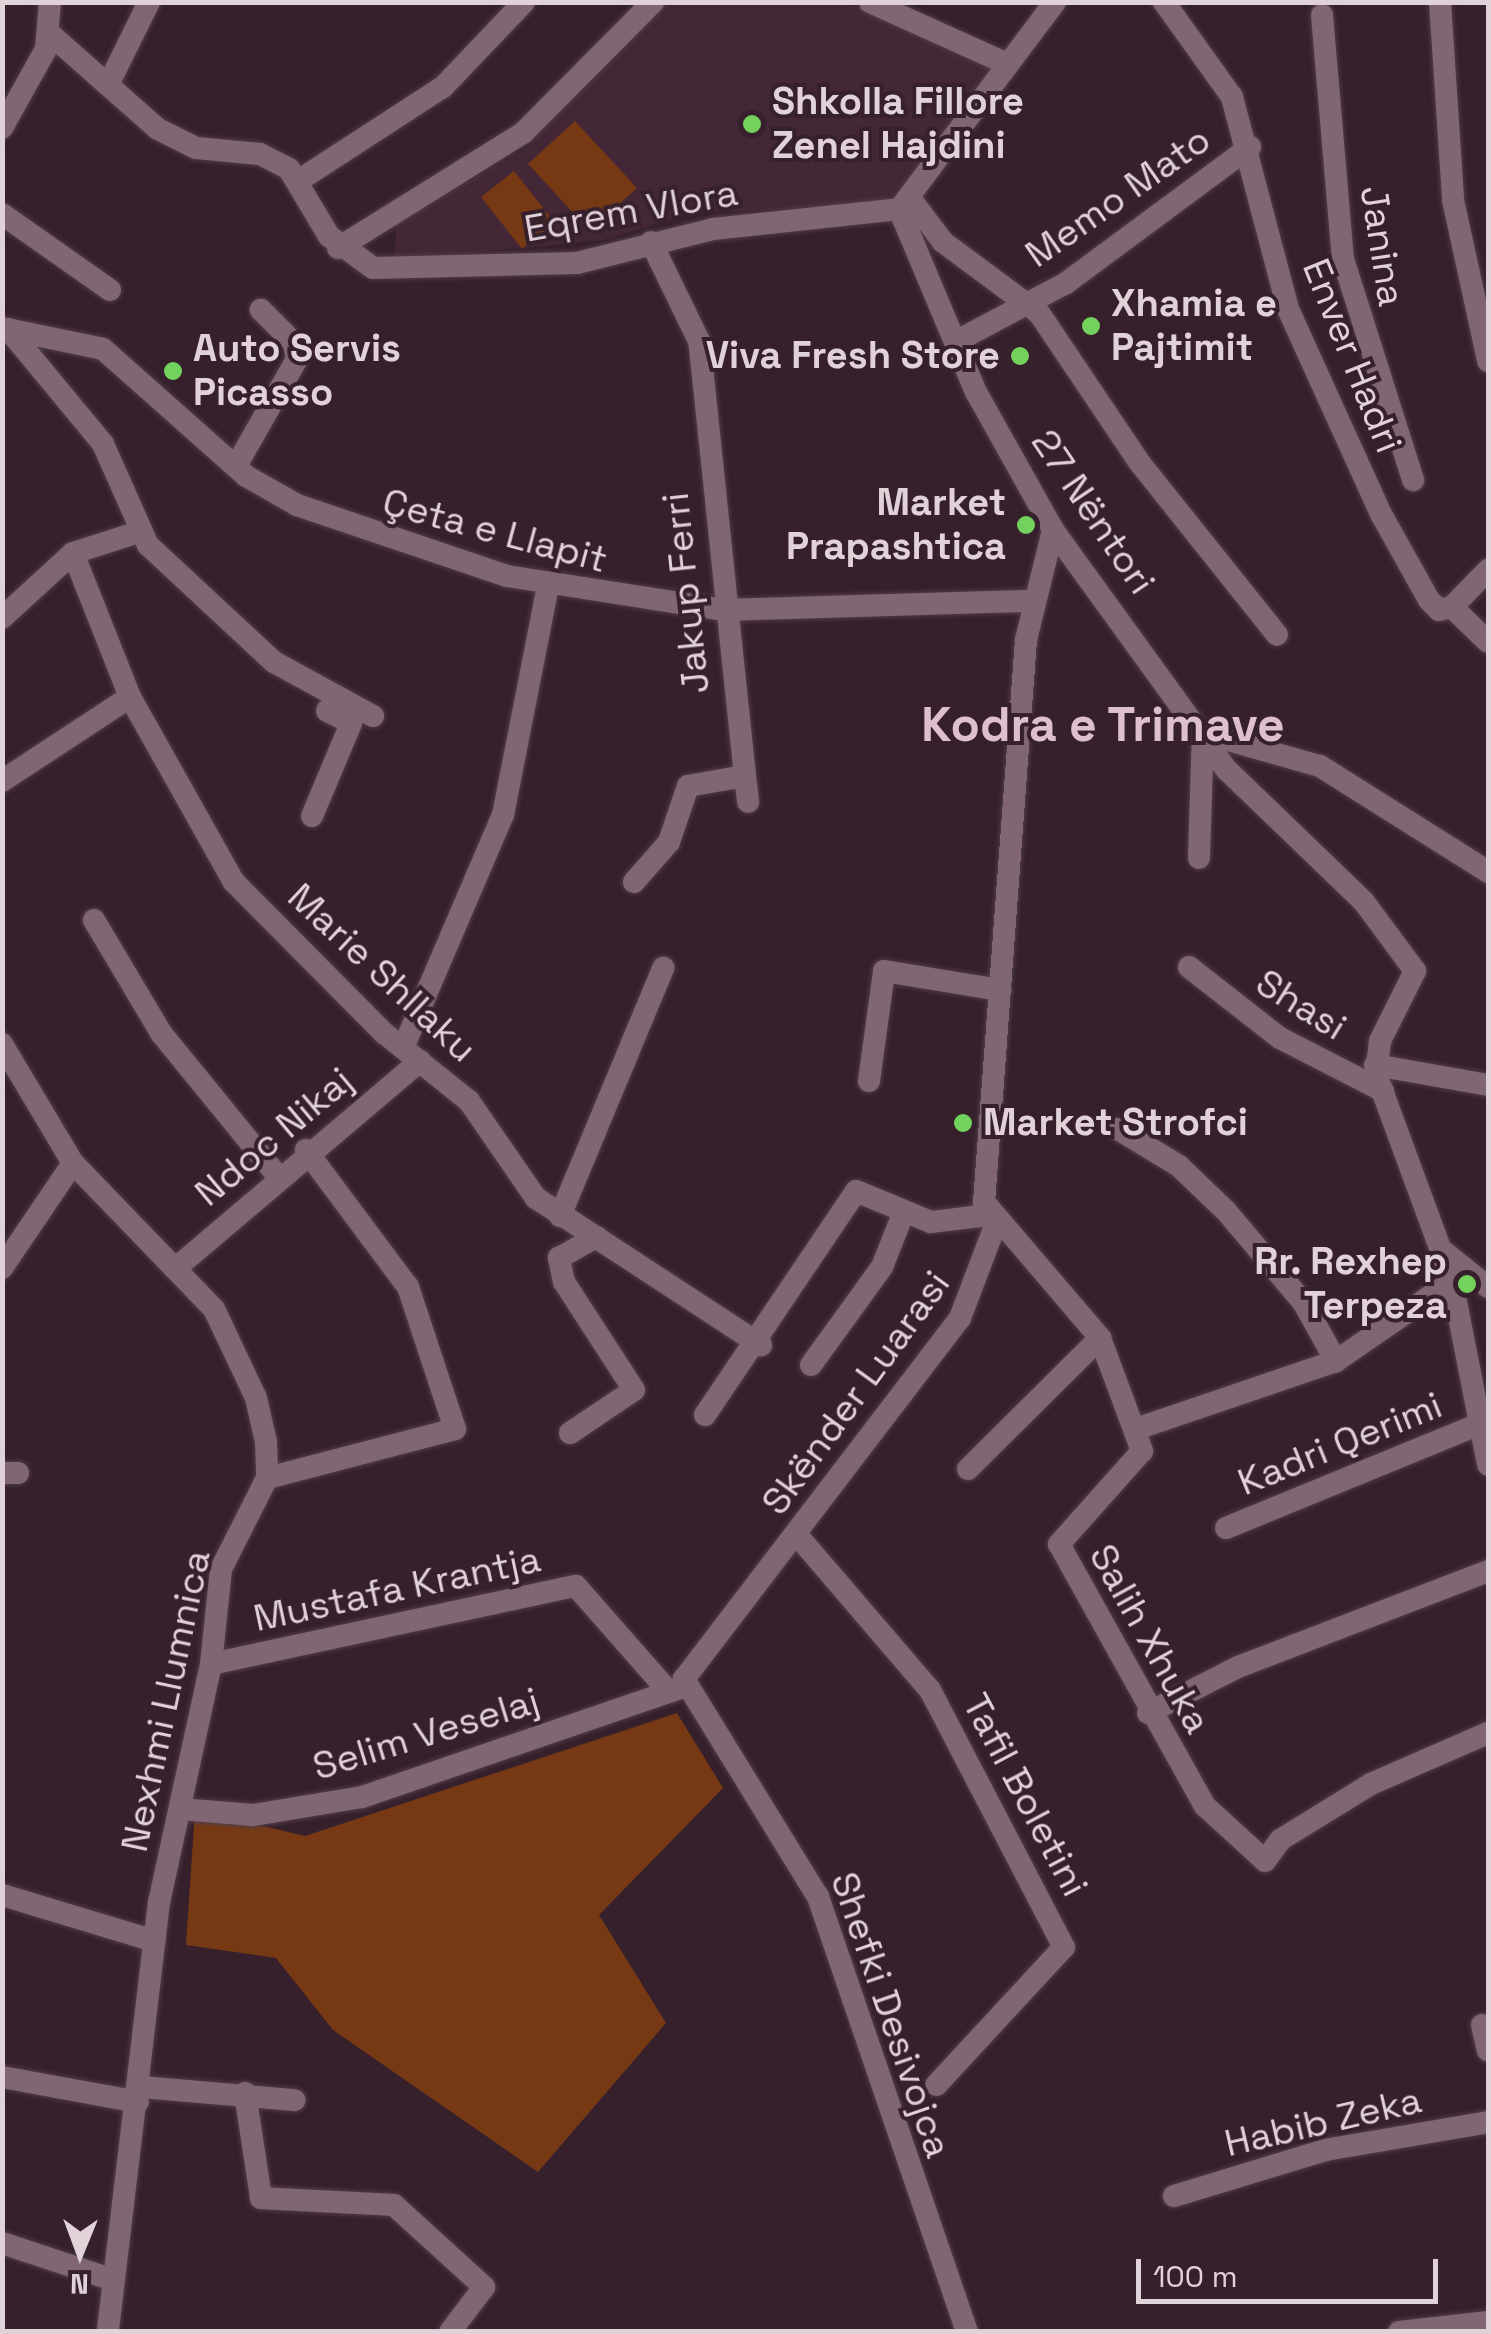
<!DOCTYPE html>
<html>
<head>
<meta charset="utf-8">
<style>
	body { margin:0 }
	#map { position:relative; width:1491px; height:2334px; overflow:hidden; background:#36202c; font-family:"Space Grotesk",sans-serif }
	div>[style] { position:absolute }
	.built>* { inset:0; background:#432737 }
	.green>* { inset:0; background:#773914 }
	.roads { filter:drop-shadow(0 0 2px #4f3d47) drop-shadow(0 0 2px #4f3d47) }
	.minor>* { height:22px; margin:-11px; padding:0 11px; transform-origin:11px; border-radius:11px; background:#806573 }
	.dots>* { width:28px; height:28px; translate:-50% -50%; box-sizing:border-box; border:5px solid #36202c; border-radius:50% }
	span { translate:-50% -50%; white-space:nowrap; text-align:center; line-height:1.15; -webkit-text-stroke:8px #36202c; paint-order:stroke }
	.poi-label { font-size:38px; color:#e1d2d9; font-weight:700 }
	.left { translate:0 -50%; text-align:left }
	.right { translate:-100% -50%; text-align:right }
	.street-label { font-size:38px; color:#e1d2d9 }
	.district-label { font-size:48px; color:#ddbfce; font-weight:700 }
	.frame { position:absolute; inset:0; border:5px solid #e1d2d9; pointer-events:none }
	.north { position:absolute; left:30px; top:2204px; width:100px; height:100px; -webkit-text-stroke:8px #36202c; paint-order:stroke; rotate:181deg; font-size:28px; font-weight:700; line-height:40px; text-align:center; color:#e1d2d9 }
	.north::after { content:''; display:block; margin:auto; width:35px; height:45px; background:#e1d2d9; clip-path:polygon(50% 0,100% 100%,50% 72%,0 100%) }
	.scale { position:absolute; left:1136px; top:2259px; width:302px; height:45px; box-sizing:border-box; border:5px solid #e1d2d9; border-top:0; padding-left:12px; font-size:30px; line-height:35px; white-space:nowrap; color:#e1d2d9; -webkit-text-stroke:8px #36202c; paint-order:stroke }
</style>
</head>
<body>
<div id="map">
	<div class="built">
		<div style="clip-path:polygon(663px 3px,846px 3px,996px 64px,889px 203px,689px 214px,604px 240px,395px 260px,396px 222px,526px 149px)"></div>
	</div>
	<div class="green">
		<div style="clip-path:polygon(575px 121px,637px 188px,590px 231px,528px 164px)"></div>
		<div style="clip-path:polygon(514px 171px,555px 223px,522px 249px,481px 197px)"></div>
		<div style="clip-path:polygon(677px 1713px,723px 1788px,599px 1915px,666px 2023px,538px 2172px,333px 2030px,276px 1958px,186px 1945px,195px 1810px,305px 1836px)"></div>
	</div>
	<div class="roads">
		<div class="minor">
			<div style="left:870px;top:2px;width:150px;rotate:24.3deg"></div>
			<div style="left:1164px;top:2px;width:117px;rotate:54.4deg"></div>
			<div style="left:1232px;top:97px;width:219px;rotate:75.2deg"></div>
			<div style="left:1288px;top:309px;width:225px;rotate:65.6deg"></div>
			<div style="left:1381px;top:514px;width:98px;rotate:60.8deg"></div>
			<div style="left:1429px;top:600px;width:14px;rotate:45deg"></div>
			<div style="left:1439px;top:610px;width:13px;rotate:-13deg"></div>
			<div style="left:1452px;top:607px;width:50px;rotate:44.2deg"></div>
			<div style="left:1440px;top:2px;width:198px;rotate:86.2deg"></div>
			<div style="left:1453px;top:200px;width:165px;rotate:77.7deg"></div>
			<div style="left:1322px;top:15px;width:245px;rotate:85.1deg"></div>
			<div style="left:1343px;top:259px;width:232px;rotate:72.4deg"></div>
			<div style="left:49px;top:33px;width:145px;rotate:41.4deg"></div>
			<div style="left:158px;top:129px;width:42px;rotate:26.6deg"></div>
			<div style="left:196px;top:148px;width:64px;rotate:5.4deg"></div>
			<div style="left:260px;top:154px;width:33px;rotate:27deg"></div>
			<div style="left:289px;top:169px;width:78px;rotate:59.2deg"></div>
			<div style="left:329px;top:236px;width:54px;rotate:36deg"></div>
			<div style="left:373px;top:268px;width:204px;rotate:-1.4deg"></div>
			<div style="left:577px;top:263px;width:140px;rotate:-14deg"></div>
			<div style="left:713px;top:229px;width:187px;rotate:-6.1deg"></div>
			<div style="left:108px;top:85px;width:93px;rotate:-63.7deg"></div>
			<div style="left:2px;top:128px;width:90px;rotate:-60.9deg"></div>
			<div style="left:46px;top:49px;width:47px;rotate:-85.1deg"></div>
			<div style="left:298px;top:181px;width:173px;rotate:-33deg"></div>
			<div style="left:443px;top:87px;width:117px;rotate:-46.4deg"></div>
			<div style="left:909px;top:197px;width:56px;rotate:52.9deg"></div>
			<div style="left:943px;top:242px;width:119px;rotate:36.5deg"></div>
			<div style="left:1039px;top:313px;width:179px;rotate:56.1deg"></div>
			<div style="left:1139px;top:462px;width:221px;rotate:51.4deg"></div>
			<div style="left:901px;top:207px;width:256px;rotate:-53.1deg"></div>
			<div style="left:899px;top:209px;width:199px;rotate:67.2deg"></div>
			<div style="left:976px;top:392px;width:158px;rotate:60.8deg"></div>
			<div style="left:1053px;top:530px;width:296px;rotate:54.1deg"></div>
			<div style="left:1227px;top:770px;width:190px;rotate:43.9deg"></div>
			<div style="left:1364px;top:902px;width:86px;rotate:53.5deg"></div>
			<div style="left:1415px;top:971px;width:78px;rotate:116.6deg"></div>
			<div style="left:1380px;top:1041px;width:33px;rotate:97deg"></div>
			<div style="left:1376px;top:1074px;width:221px;rotate:69.8deg"></div>
			<div style="left:1452px;top:1281px;width:187px;rotate:78.9deg"></div>
			<div style="left:2px;top:214px;width:132px;rotate:35.1deg"></div>
			<div style="left:338px;top:248px;width:218px;rotate:-31.9deg"></div>
			<div style="left:523px;top:133px;width:185px;rotate:-45.2deg"></div>
			<div style="left:2px;top:328px;width:103px;rotate:11.7deg"></div>
			<div style="left:103px;top:349px;width:191px;rotate:41.6deg"></div>
			<div style="left:246px;top:476px;width:59px;rotate:29.6deg"></div>
			<div style="left:297px;top:505px;width:222px;rotate:18.7deg"></div>
			<div style="left:507px;top:576px;width:219px;rotate:8.9deg"></div>
			<div style="left:723px;top:610px;width:310px;rotate:-1.7deg"></div>
			<div style="left:8px;top:329px;width:149px;rotate:50.4deg"></div>
			<div style="left:103px;top:444px;width:111px;rotate:66deg"></div>
			<div style="left:148px;top:545px;width:172px;rotate:42.9deg"></div>
			<div style="left:274px;top:662px;width:113px;rotate:28.6deg"></div>
			<div style="left:955px;top:342px;width:126px;rotate:-28deg"></div>
			<div style="left:1066px;top:283px;width:229px;rotate:-36.5deg"></div>
			<div style="left:236px;top:466px;width:123px;rotate:-60.3deg"></div>
			<div style="left:297px;top:359px;width:16px;rotate:-101deg"></div>
			<div style="left:294px;top:343px;width:47px;rotate:-135deg"></div>
			<div style="left:1053px;top:530px;width:113px;rotate:103.8deg"></div>
			<div style="left:1026px;top:640px;width:564px;rotate:94.27deg"></div>
			<div style="left:984px;top:1202px;width:179px;rotate:49.5deg"></div>
			<div style="left:1100px;top:1338px;width:121px;rotate:69.6deg"></div>
			<div style="left:1142px;top:1451px;width:125px;rotate:131.7deg"></div>
			<div style="left:1059px;top:1544px;width:300px;rotate:60.9deg"></div>
			<div style="left:1205px;top:1806px;width:81px;rotate:42.5deg"></div>
			<div style="left:1265px;top:1861px;width:26px;rotate:-54deg"></div>
			<div style="left:1280px;top:1840px;width:107px;rotate:-31.6deg"></div>
			<div style="left:1371px;top:1784px;width:128px;rotate:-23.6deg"></div>
			<div style="left:73px;top:553px;width:155px;rotate:68.4deg"></div>
			<div style="left:130px;top:697px;width:212px;rotate:60.7deg"></div>
			<div style="left:234px;top:882px;width:213px;rotate:45.2deg"></div>
			<div style="left:384px;top:1033px;width:109px;rotate:38.7deg"></div>
			<div style="left:469px;top:1101px;width:118px;rotate:55.4deg"></div>
			<div style="left:536px;top:1198px;width:269px;rotate:33.2deg"></div>
			<div style="left:1452px;top:607px;width:52px;rotate:-45.8deg"></div>
			<div style="left:2px;top:618px;width:96px;rotate:-42.5deg"></div>
			<div style="left:73px;top:553px;width:72px;rotate:-17.7deg"></div>
			<div style="left:745px;top:776px;width:26px;rotate:83deg"></div>
			<div style="left:2px;top:781px;width:153px;rotate:-33.3deg"></div>
			<div style="left:312px;top:816px;width:101px;rotate:-67.2deg"></div>
			<div style="left:351px;top:723px;width:27px;rotate:-153deg"></div>
			<div style="left:1199px;top:858px;width:125px;rotate:-88.2deg"></div>
			<div style="left:1203px;top:733px;width:122px;rotate:15.8deg"></div>
			<div style="left:1320px;top:766px;width:199px;rotate:32.2deg"></div>
			<div style="left:634px;top:882px;width:53px;rotate:-48.8deg"></div>
			<div style="left:669px;top:842px;width:59px;rotate:-71.3deg"></div>
			<div style="left:688px;top:786px;width:58px;rotate:-10deg"></div>
			<div style="left:745px;top:776px;width:437px;rotate:-96deg"></div>
			<div style="left:699px;top:341px;width:110px;rotate:-115.9deg"></div>
			<div style="left:94px;top:920px;width:131px;rotate:59.3deg"></div>
			<div style="left:161px;top:1033px;width:183px;rotate:50.8deg"></div>
			<div style="left:1189px;top:967px;width:115px;rotate:38deg"></div>
			<div style="left:1280px;top:1038px;width:116px;rotate:27.2deg"></div>
			<div style="left:2px;top:1044px;width:139px;rotate:59.2deg"></div>
			<div style="left:73px;top:1163px;width:203px;rotate:46deg"></div>
			<div style="left:214px;top:1309px;width:98px;rotate:64.7deg"></div>
			<div style="left:256px;top:1398px;width:45px;rotate:77.2deg"></div>
			<div style="left:266px;top:1442px;width:36px;rotate:88deg"></div>
			<div style="left:267px;top:1478px;width:102px;rotate:116.8deg"></div>
			<div style="left:221px;top:1569px;width:96px;rotate:96deg"></div>
			<div style="left:211px;top:1664px;width:244px;rotate:102.3deg"></div>
			<div style="left:159px;top:1902px;width:433px;rotate:96.8deg"></div>
			<div style="left:403px;top:1048px;width:254px;rotate:-66.8deg"></div>
			<div style="left:503px;top:815px;width:234px;rotate:-78.9deg"></div>
			<div style="left:1375px;top:1065px;width:115px;rotate:10deg"></div>
			<div style="left:869px;top:1081px;width:111px;rotate:-82.2deg"></div>
			<div style="left:884px;top:971px;width:118px;rotate:9.3deg"></div>
			<div style="left:1118px;top:1129px;width:71px;rotate:31.2deg"></div>
			<div style="left:1179px;top:1166px;width:65px;rotate:43.8deg"></div>
			<div style="left:1226px;top:1211px;width:119px;rotate:49.8deg"></div>
			<div style="left:1303px;top:1302px;width:68px;rotate:60.8deg"></div>
			<div style="left:560px;top:1216px;width:269px;rotate:-67.4deg"></div>
			<div style="left:1443px;top:1251px;width:58px;rotate:38.7deg"></div>
			<div style="left:2px;top:1268px;width:127px;rotate:-55.9deg"></div>
			<div style="left:176px;top:1268px;width:320px;rotate:-40.3deg"></div>
			<div style="left:811px;top:1365px;width:121px;rotate:-54.1deg"></div>
			<div style="left:882px;top:1267px;width:57px;rotate:-68.4deg"></div>
			<div style="left:705px;top:1415px;width:270px;rotate:-56deg"></div>
			<div style="left:856px;top:1191px;width:81px;rotate:22.5deg"></div>
			<div style="left:931px;top:1222px;width:58px;rotate:-6.9deg"></div>
			<div style="left:1139px;top:1428px;width:208px;rotate:-18.8deg"></div>
			<div style="left:1336px;top:1361px;width:141px;rotate:-34.6deg"></div>
			<div style="left:570px;top:1433px;width:77px;rotate:-33.9deg"></div>
			<div style="left:634px;top:1390px;width:129px;rotate:-122.9deg"></div>
			<div style="left:564px;top:1282px;width:25px;rotate:-102deg"></div>
			<div style="left:559px;top:1258px;width:43px;rotate:-29.6deg"></div>
			<div style="left:968px;top:1469px;width:186px;rotate:-44.8deg"></div>
			<div style="left:2px;top:1473px;width:16px"></div>
			<div style="left:267px;top:1478px;width:194px;rotate:-14.6deg"></div>
			<div style="left:455px;top:1429px;width:150px;rotate:-108.3deg"></div>
			<div style="left:408px;top:1287px;width:171px;rotate:-126.7deg"></div>
			<div style="left:1226px;top:1528px;width:274px;rotate:-22.3deg"></div>
			<div style="left:797px;top:1535px;width:204px;rotate:49.4deg"></div>
			<div style="left:930px;top:1690px;width:290px;rotate:62.5deg"></div>
			<div style="left:1064px;top:1947px;width:188px;rotate:132.8deg"></div>
			<div style="left:211px;top:1664px;width:373px;rotate:-12.1deg"></div>
			<div style="left:576px;top:1586px;width:141px;rotate:48.7deg"></div>
			<div style="left:1148px;top:1713px;width:101px;rotate:-27.1deg"></div>
			<div style="left:1238px;top:1667px;width:268px;rotate:-21deg"></div>
			<div style="left:180px;top:1809px;width:73px;rotate:4.7deg"></div>
			<div style="left:253px;top:1815px;width:110px;rotate:-9.4deg"></div>
			<div style="left:362px;top:1797px;width:343px;rotate:-18.9deg"></div>
			<div style="left:2px;top:1895px;width:159px;rotate:16.8deg"></div>
			<div style="left:1482px;top:2025px;width:26px;rotate:77deg"></div>
			<div style="left:2px;top:2077px;width:138px;rotate:10.4deg"></div>
			<div style="left:141px;top:2087px;width:154px;rotate:4.9deg"></div>
			<div style="left:245px;top:2093px;width:106px;rotate:81.3deg"></div>
			<div style="left:261px;top:2198px;width:133px;rotate:3deg"></div>
			<div style="left:394px;top:2205px;width:122px;rotate:42.3deg"></div>
			<div style="left:484px;top:2287px;width:56px;rotate:127.1deg"></div>
			<div style="left:1174px;top:2196px;width:158px;rotate:-16.9deg"></div>
			<div style="left:1325px;top:2150px;width:165px;rotate:-9.7deg"></div>
			<div style="left:2px;top:2243px;width:111px;rotate:18.4deg"></div>
			<div style="left:967px;top:2332px;width:460px;rotate:-108.9deg"></div>
			<div style="left:818px;top:1897px;width:256px;rotate:-121.6deg"></div>
			<div style="left:684px;top:1679px;width:454px;rotate:-52.6deg"></div>
			<div style="left:960px;top:1318px;width:102px;rotate:-69.2deg"></div>
			<div style="left:1399px;top:2332px;width:90px;rotate:-6.4deg"></div>
		</div>
	</div>
	<div class="dots">
		<div style="left:752px;top:124px;background:#73d25d"></div>
		<div style="left:1091px;top:326px;background:#73d25d"></div>
		<div style="left:1020px;top:356px;background:#73d25d"></div>
		<div style="left:173px;top:371px;background:#73d25d"></div>
		<div style="left:1026px;top:525px;background:#73d25d"></div>
		<div style="left:963px;top:1123px;background:#73d25d"></div>
		<div style="left:1467px;top:1284px;background:#73d25d"></div>
	</div>
	<div class="poi-label">
		<span class="left" style="left:772px;top:124px">Shkolla Fillore<br>Zenel Hajdini</span>
		<span class="left" style="left:1111px;top:326px">Xhamia e<br>Pajtimit</span>
		<span class="left" style="left:193px;top:371px">Auto Servis<br>Picasso</span>
		<span class="right" style="left:1000px;top:356px">Viva Fresh Store</span>
		<span class="right" style="left:1006px;top:525px">Market<br>Prapashtica</span>
		<span class="left" style="left:983px;top:1123px">Market Strofci</span>
		<span class="right" style="left:1447px;top:1284px">Rr. Rexhep<br>Terpeza</span>
	</div>
	<div class="street-label">
		<span style="left:1118px;top:197px;rotate:-35deg">Memo Mato</span>
		<span style="left:631px;top:211px;rotate:-10deg">Eqrem Vlora</span>
		<span style="left:1382px;top:246px;rotate:81deg">Janina</span>
		<span style="left:1352px;top:356px;rotate:68deg">Enver Hadri</span>
		<span style="left:1093px;top:512px;rotate:56deg">27 Nëntori</span>
		<span style="left:495px;top:531px;rotate:15deg">Çeta e Llapit</span>
		<span style="left:686px;top:593px;rotate:-96deg">Jakup Ferri</span>
		<span style="left:382px;top:973px;rotate:43deg">Marie Shllaku</span>
		<span style="left:1301px;top:1005px;rotate:32deg">Shasi</span>
		<span style="left:274px;top:1137px;rotate:-40deg">Ndoc Nikaj</span>
		<span style="left:856px;top:1393px;rotate:-54deg">Skënder Luarasi</span>
		<span style="left:1340px;top:1444px;rotate:-22deg">Kadri Qerimi</span>
		<span style="left:397px;top:1589px;rotate:-12deg">Mustafa Krantja</span>
		<span style="left:1150px;top:1639px;rotate:61deg">Salih Xhuka</span>
		<span style="left:166px;top:1701px;rotate:-78deg">Nexhmi Llumnica</span>
		<span style="left:426px;top:1734px;rotate:-17deg">Selim Veselaj</span>
		<span style="left:1025px;top:1795px;rotate:62deg">Tafil Boletini</span>
		<span style="left:891px;top:2015px;rotate:71deg">Shefki Desivojca</span>
		<span style="left:1323px;top:2122px;rotate:-13deg">Habib Zeka</span>
	</div>
	<div class="district-label">
		<span style="left:1103px;top:725px">Kodra e Trimave</span>
	</div>
	<div class="frame"></div>
	<div class="north">N</div>
	<div class="scale">100 m</div>
</div>
</body>
</html>
